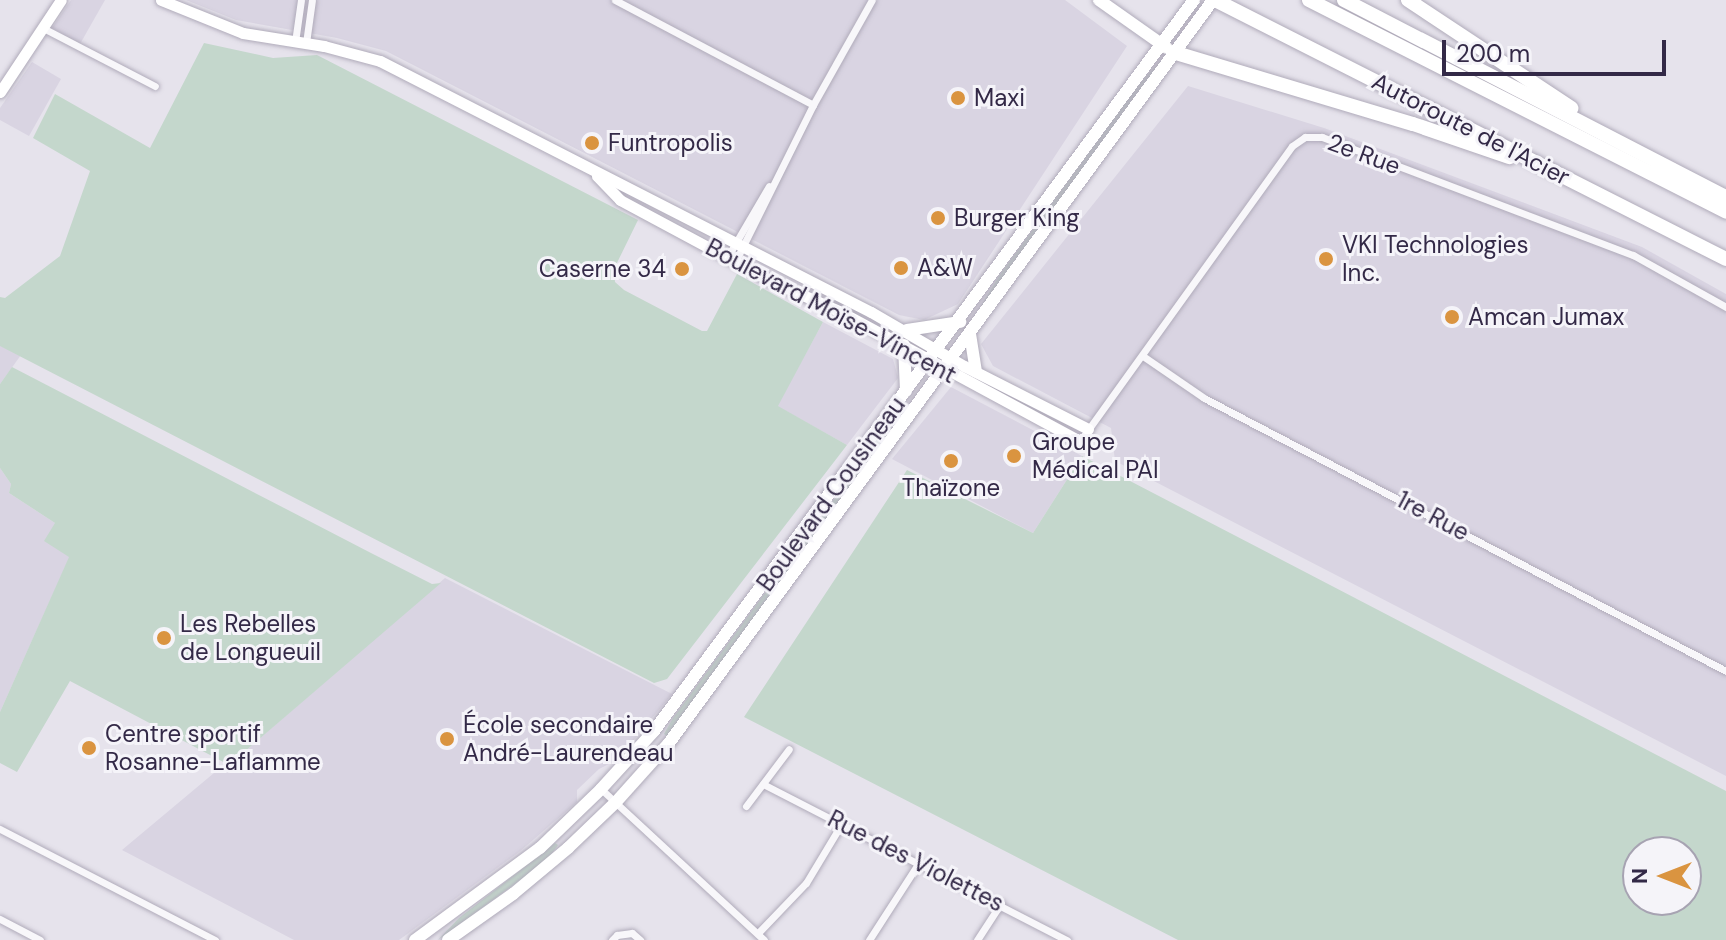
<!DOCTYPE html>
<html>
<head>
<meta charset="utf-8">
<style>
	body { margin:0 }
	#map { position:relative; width:1726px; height:940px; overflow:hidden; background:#e6e3ec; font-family:"DM Sans",sans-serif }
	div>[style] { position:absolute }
	.built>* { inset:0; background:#d9d4e2 }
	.green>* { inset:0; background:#c4d7cc }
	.roads { filter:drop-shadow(0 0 2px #b0abba) drop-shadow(0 0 2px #b0abba) }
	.street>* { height:7px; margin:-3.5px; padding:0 3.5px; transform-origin:3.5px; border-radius:3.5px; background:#f8f7fa }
	.secondary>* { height:11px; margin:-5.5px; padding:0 5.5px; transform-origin:5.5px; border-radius:5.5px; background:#fff }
	.primary>* { height:12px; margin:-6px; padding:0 6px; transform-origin:6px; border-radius:6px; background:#fff }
	.highway>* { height:14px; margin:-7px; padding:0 7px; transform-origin:7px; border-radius:7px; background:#fff }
	.dots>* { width:22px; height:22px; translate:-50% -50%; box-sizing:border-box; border:4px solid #f5f4f9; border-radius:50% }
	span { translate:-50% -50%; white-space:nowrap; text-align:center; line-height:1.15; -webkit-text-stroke:6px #f5f4f9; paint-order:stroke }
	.poi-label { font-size:24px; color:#332947 }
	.left { translate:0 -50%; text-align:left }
	.right { translate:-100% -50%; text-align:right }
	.street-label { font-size:24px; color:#332947 }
	.north { position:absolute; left:1622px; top:836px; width:80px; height:80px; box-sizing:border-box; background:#f5f4f9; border:2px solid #a7a3b2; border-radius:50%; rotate:270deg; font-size:22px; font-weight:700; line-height:32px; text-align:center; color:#332947 }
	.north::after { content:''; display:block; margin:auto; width:28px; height:36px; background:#da9440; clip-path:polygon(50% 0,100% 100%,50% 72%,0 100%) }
	.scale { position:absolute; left:1442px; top:40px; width:224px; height:36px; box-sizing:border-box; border:4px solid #332947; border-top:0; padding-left:10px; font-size:24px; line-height:28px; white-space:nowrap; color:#332947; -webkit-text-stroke:6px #f5f4f9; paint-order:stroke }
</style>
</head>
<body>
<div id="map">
	<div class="built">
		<div style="clip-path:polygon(71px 0,105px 0,80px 44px,52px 28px)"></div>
		<div style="clip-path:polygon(186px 0,1065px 0,1127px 46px,958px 304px,924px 320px,899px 315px,386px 51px,337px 38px,236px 20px)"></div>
		<div style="clip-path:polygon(32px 62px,61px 79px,29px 136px,0 120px,0 108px)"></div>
		<div style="clip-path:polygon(1188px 86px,1324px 128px,1642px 247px,1726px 294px,1726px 776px,1115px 461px,1111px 428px,993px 366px,981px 344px)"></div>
		<div style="clip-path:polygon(823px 322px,893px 359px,898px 378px,847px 445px,777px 406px)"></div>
		<div style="clip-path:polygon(0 345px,21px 355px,0 384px)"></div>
		<div style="clip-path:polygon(951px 387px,1082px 456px,1033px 533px,892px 459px)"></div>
		<div style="clip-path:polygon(0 468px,11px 484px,9px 493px,55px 523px,70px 556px,0 712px)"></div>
		<div style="clip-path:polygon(445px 578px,672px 694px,617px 760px,599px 769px,577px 790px,577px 802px,519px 852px,399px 940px,294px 940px,122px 850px,214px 773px,229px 765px)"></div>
	</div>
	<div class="green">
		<div style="clip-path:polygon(204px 43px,273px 58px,317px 55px,638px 220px,614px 269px,615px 282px,624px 290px,702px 331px,707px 331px,737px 274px,823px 322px,778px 406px,847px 445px,667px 679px,654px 683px,0 346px,0 297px,5px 298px,60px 256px,90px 171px,33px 138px,55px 94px,150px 148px)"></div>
		<div style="clip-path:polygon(1162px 59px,983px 307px,981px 306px,999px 276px,1136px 88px)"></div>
		<div style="clip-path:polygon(12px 367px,371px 553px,432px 584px,441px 583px,229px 765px,70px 681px,17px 772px,0 763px,0 712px,69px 557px,44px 541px,55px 523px,9px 493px,11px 484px,0 468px,0 384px)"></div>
		<div style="clip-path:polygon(896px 415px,888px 435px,667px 736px,664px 734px,673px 718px)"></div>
		<div style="clip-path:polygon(evenodd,1082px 456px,1726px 791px,1726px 940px,1178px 940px,744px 717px,907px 470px,1033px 533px,1082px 456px,1638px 852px,1686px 852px,1686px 900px,1638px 900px,1638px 852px)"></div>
		<div style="clip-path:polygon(555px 843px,558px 845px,550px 856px,530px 873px,438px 940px,459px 918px)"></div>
	</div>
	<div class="roads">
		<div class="street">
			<div style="left:615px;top:0;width:224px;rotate:27.9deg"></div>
			<div style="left:813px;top:105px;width:175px;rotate:116.4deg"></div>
			<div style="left:43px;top:28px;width:126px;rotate:27.4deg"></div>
			<div style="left:295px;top:42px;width:42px;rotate:-81.9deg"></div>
			<div style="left:306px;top:43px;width:43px;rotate:-82.1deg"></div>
			<div style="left:813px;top:105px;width:120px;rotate:-60.7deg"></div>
			<div style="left:728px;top:256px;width:81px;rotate:-59.6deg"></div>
			<div style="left:1143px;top:356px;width:74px;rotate:34.5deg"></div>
			<div style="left:1204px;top:398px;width:589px;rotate:27.61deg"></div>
			<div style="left:1080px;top:441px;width:363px;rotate:-54.3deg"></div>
			<div style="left:1292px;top:146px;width:16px;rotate:-35deg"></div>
			<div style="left:1305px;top:137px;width:17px"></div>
			<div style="left:1322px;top:137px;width:333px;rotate:20.8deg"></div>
			<div style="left:1633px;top:255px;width:107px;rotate:29.2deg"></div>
			<div style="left:763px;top:784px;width:342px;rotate:27.2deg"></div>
			<div style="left:601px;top:789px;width:222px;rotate:42.8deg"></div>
			<div style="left:746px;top:806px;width:71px;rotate:-53deg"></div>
			<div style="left:0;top:829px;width:242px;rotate:27.3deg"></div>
			<div style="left:0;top:919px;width:45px;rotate:27.7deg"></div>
			<div style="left:758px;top:933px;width:69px;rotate:-46.2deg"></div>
			<div style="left:806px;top:883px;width:70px;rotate:-59deg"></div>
			<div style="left:612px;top:940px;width:7px;rotate:-45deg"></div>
			<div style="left:617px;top:935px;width:15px;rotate:-8deg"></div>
			<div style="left:632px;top:933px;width:11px;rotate:41deg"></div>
			<div style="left:869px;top:940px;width:90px;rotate:-57.2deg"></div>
			<div style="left:977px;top:940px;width:44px;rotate:-57deg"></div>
		</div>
		<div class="secondary">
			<div style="left:161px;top:0;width:88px;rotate:21.9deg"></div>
			<div style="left:243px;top:33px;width:82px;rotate:9.1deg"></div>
			<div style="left:324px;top:46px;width:58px;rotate:15deg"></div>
			<div style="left:380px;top:61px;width:551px;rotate:27.08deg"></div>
			<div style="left:871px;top:312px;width:108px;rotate:30.1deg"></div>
			<div style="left:964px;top:366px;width:139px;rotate:26.9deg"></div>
			<div style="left:0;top:92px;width:110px;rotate:-56.5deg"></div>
			<div style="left:597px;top:176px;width:33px;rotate:46deg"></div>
			<div style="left:620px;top:200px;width:169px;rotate:28.2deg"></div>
			<div style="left:769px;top:280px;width:79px;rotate:24deg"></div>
			<div style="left:841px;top:312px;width:272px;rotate:28.4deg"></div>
		</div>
		<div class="primary">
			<div style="left:1099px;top:0;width:83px;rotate:35.2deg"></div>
			<div style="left:907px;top:330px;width:54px;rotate:-8.6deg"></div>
			<div style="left:970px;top:334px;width:38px;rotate:81deg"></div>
			<div style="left:904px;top:345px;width:46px;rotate:87.5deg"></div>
			<div style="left:415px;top:940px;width:155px;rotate:-36.4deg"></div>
			<div style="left:540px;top:848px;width:85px;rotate:-44deg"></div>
			<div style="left:601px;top:789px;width:79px;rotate:-47.6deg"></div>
			<div style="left:654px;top:731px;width:909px;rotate:-53.55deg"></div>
			<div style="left:448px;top:940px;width:80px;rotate:-35.3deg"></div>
			<div style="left:513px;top:894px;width:72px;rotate:-39.9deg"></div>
			<div style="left:568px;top:848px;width:66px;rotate:-43.8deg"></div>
			<div style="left:616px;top:802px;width:79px;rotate:-48.1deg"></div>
			<div style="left:669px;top:743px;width:921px;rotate:-53.79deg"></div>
		</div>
		<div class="highway">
			<div style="left:1215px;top:0;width:573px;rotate:26.88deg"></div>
			<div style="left:1309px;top:0;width:468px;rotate:26.9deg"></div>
			<div style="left:1344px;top:0;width:430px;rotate:27.3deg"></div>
			<div style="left:1408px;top:0;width:196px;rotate:33.5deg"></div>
			<div style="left:1176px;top:53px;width:247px;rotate:16.7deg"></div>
			<div style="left:1413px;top:124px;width:102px;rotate:19deg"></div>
		</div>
	</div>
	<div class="dots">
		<div style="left:958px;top:98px;background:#da9440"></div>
		<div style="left:592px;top:143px;background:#da9440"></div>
		<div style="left:938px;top:218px;background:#da9440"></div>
		<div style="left:1326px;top:259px;background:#da9440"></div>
		<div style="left:901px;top:268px;background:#da9440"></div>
		<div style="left:682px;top:269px;background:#da9440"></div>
		<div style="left:1452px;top:317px;background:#da9440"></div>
		<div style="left:1014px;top:456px;background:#da9440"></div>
		<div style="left:951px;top:461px;background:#da9440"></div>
		<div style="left:164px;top:638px;background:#da9440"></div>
		<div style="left:447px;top:739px;background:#da9440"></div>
		<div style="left:89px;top:748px;background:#da9440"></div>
	</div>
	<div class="poi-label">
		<span class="left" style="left:974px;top:98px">Maxi</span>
		<span class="left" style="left:608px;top:143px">Funtropolis</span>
		<span class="left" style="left:954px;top:218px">Burger King</span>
		<span class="left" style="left:1342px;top:259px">VKI Technologies<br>Inc.</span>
		<span class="left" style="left:917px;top:268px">A&amp;W</span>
		<span class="right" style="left:666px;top:269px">Caserne 34</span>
		<span class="left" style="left:1468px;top:317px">Amcan Jumax</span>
		<span class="left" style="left:1032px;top:456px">Groupe<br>Médical PAI</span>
		<span style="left:951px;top:488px">Thaïzone</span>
		<span class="left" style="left:180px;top:638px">Les Rebelles<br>de Longueuil</span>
		<span class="left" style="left:463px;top:739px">École secondaire<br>André-Laurendeau</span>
		<span class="left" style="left:105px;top:748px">Centre sportif<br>Rosanne-Laflamme</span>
	</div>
	<div class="street-label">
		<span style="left:1471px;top:129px;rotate:27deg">Autoroute de l'Acier</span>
		<span style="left:1364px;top:154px;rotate:20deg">2e Rue</span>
		<span style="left:831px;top:311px;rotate:28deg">Boulevard Moïse-Vincent</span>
		<span style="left:831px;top:494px;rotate:-54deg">Boulevard Cousineau</span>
		<span style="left:1433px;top:516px;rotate:28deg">1re Rue</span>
		<span style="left:916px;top:861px;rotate:27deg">Rue des Violettes</span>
	</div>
	<div class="north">N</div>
	<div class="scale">200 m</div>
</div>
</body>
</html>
